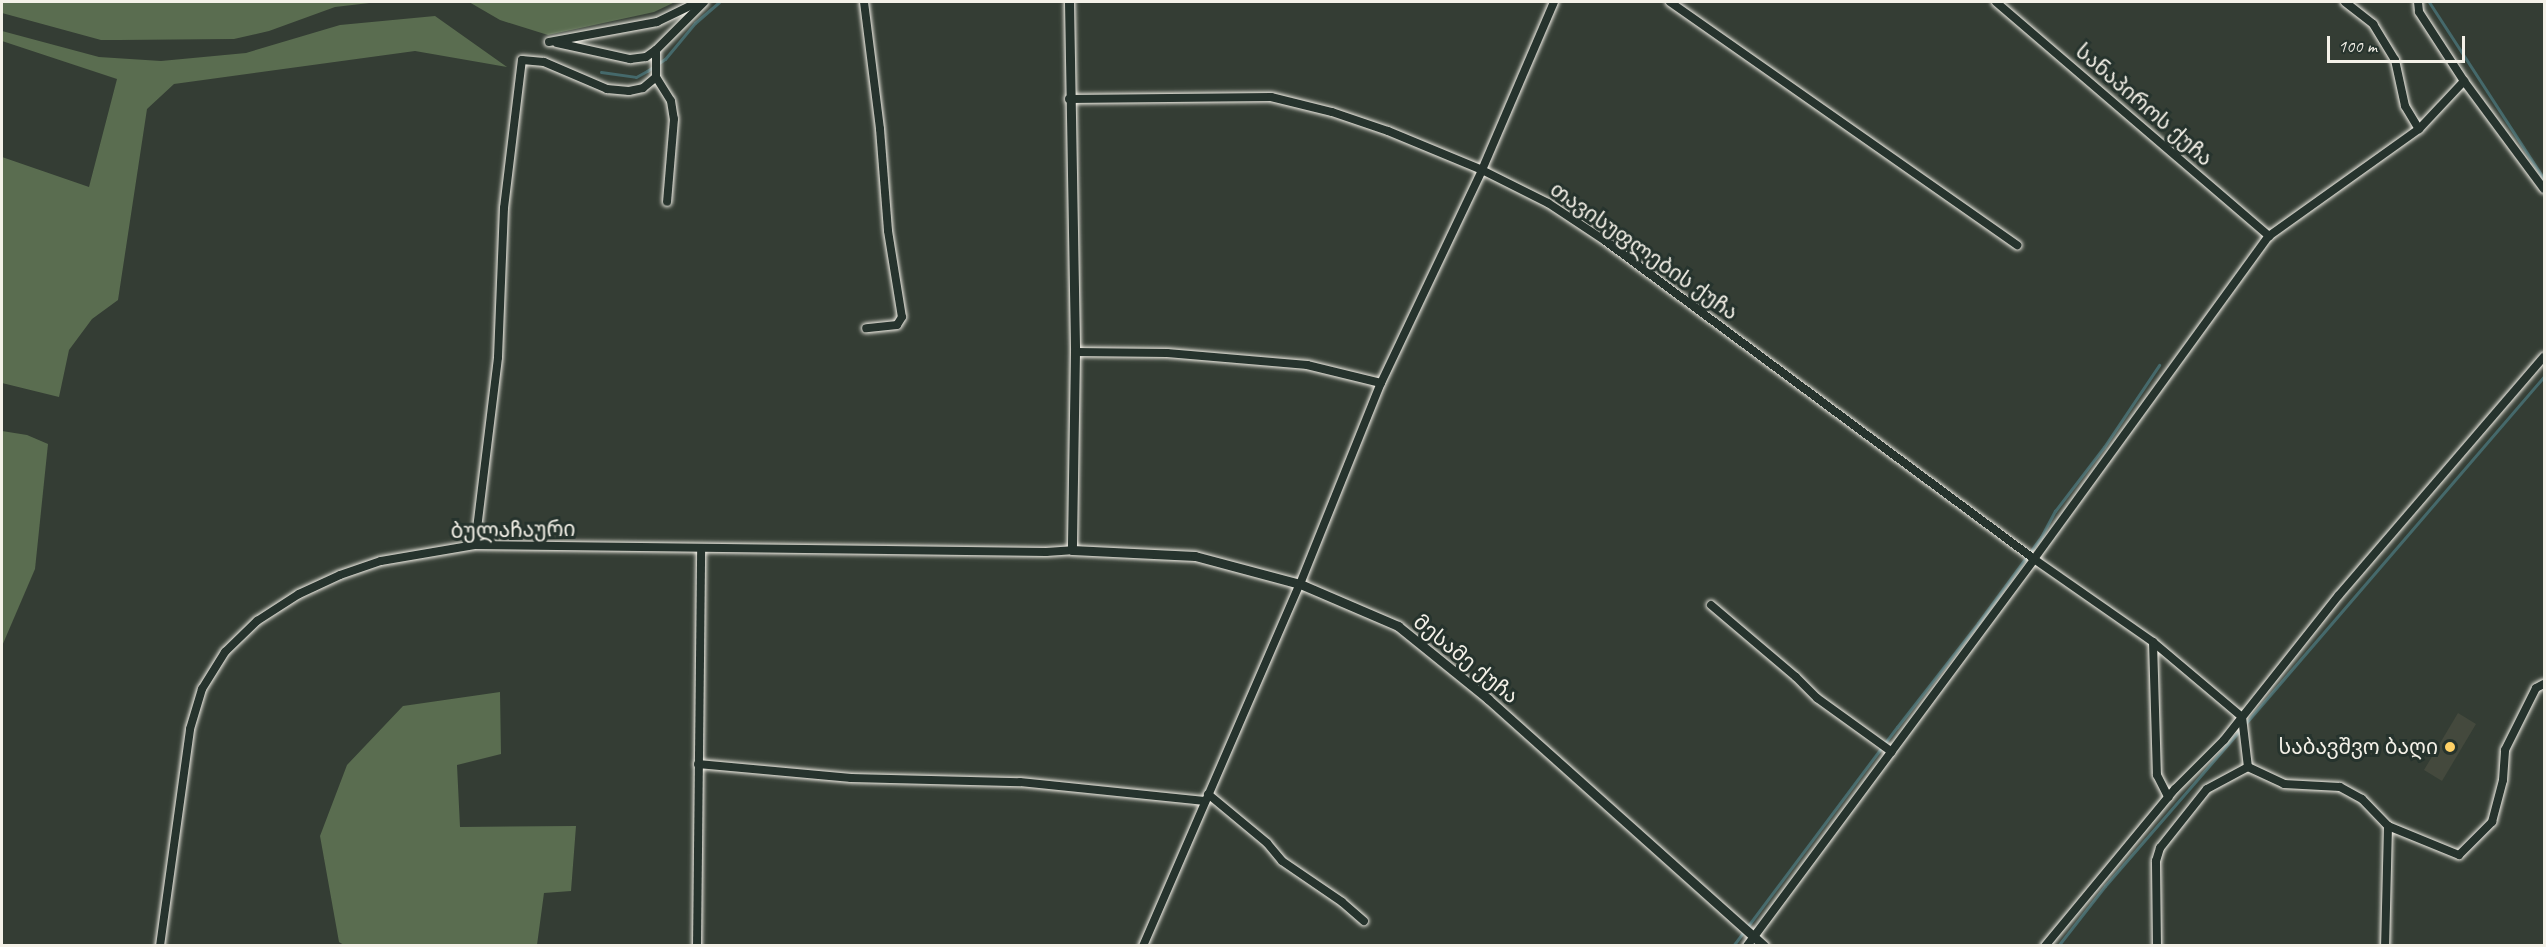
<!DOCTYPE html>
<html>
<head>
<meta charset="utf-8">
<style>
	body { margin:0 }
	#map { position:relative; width:2546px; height:947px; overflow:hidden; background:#343d34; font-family:Caveat,"Noto Sans Georgian",sans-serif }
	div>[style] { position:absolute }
	.built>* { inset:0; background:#44493d }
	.green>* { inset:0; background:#5a6d50 }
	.stream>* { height:3px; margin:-1.5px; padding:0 1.5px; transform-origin:1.5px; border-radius:1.5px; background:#45696b }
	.roads { filter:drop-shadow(0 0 2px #f4f1e8) drop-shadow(0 0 2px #f4f1e8) }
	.minor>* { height:8px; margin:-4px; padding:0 4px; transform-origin:4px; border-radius:4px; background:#26332d }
	.tertiary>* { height:9px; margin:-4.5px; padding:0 4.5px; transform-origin:4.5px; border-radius:4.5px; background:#26332d }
	.dots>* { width:16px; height:16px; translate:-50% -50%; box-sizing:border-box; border:3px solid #26332d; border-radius:50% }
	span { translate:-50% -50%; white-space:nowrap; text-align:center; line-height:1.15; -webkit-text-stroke:6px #26332d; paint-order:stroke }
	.street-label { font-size:21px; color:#f4f1e8 }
	.poi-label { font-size:21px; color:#f4f1e8 }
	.right { translate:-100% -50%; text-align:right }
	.frame { position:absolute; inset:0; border:3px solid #f4f1e8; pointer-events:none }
	.scale { position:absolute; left:2327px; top:36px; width:138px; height:27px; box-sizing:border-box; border:3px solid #f4f1e8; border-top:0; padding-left:8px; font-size:18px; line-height:21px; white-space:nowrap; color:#f4f1e8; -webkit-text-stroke:4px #26332d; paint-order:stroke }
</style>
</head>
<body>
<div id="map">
	<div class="built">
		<div style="clip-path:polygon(2458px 713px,2476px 724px,2442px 781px,2424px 770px)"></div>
	</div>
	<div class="green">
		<div style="clip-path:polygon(2px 2px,378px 2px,335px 7px,269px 31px,234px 39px,118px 40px,101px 40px,2px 13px)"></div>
		<div style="clip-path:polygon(469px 2px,675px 2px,654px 12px,548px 35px,500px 20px)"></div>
		<div style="clip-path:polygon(435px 16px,507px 67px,415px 51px,174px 84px,147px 109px,118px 300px,92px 319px,69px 350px,59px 397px,2px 383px,2px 157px,89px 187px,117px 79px,2px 41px,2px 31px,99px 57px,161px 61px,246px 53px,340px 25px)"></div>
		<div style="clip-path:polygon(2px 431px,27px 435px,48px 444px,35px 569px,2px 646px)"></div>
		<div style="clip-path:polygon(500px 692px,501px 754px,457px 765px,460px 827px,576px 826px,571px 891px,544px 893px,537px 945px,344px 945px,339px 942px,320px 836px,347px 765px,403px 706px)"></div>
	</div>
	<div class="stream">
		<div style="left:2429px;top:2px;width:211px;rotate:57deg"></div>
		<div style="left:601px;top:72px;width:35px;rotate:8deg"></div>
		<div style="left:636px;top:77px;width:13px;rotate:-29deg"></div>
		<div style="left:647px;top:71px;width:22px;rotate:-34deg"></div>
		<div style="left:665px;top:59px;width:47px;rotate:-50.2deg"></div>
		<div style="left:695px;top:23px;width:32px;rotate:-41deg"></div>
		<div style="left:2245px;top:724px;width:459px;rotate:-49.3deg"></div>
		<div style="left:1733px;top:946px;width:274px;rotate:-53.2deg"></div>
		<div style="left:1897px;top:727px;width:132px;rotate:-52.1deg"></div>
		<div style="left:1978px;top:623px;width:107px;rotate:-53.8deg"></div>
		<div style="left:2041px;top:537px;width:30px;rotate:-62deg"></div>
		<div style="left:2055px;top:511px;width:81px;rotate:-52.6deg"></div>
		<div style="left:2104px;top:447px;width:99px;rotate:-56.1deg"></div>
		<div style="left:2058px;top:946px;width:76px;rotate:-51.9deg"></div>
		<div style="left:2105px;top:886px;width:208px;rotate:-49.1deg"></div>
	</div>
	<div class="roads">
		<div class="minor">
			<div style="left:864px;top:2px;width:128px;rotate:82.8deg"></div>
			<div style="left:880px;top:129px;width:102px;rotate:85.5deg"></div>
			<div style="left:888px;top:231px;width:87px;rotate:80.8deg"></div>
			<div style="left:902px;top:317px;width:9px;rotate:122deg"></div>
			<div style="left:897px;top:325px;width:31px;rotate:174deg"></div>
			<div style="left:1670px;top:2px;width:424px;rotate:35deg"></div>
			<div style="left:1996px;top:2px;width:360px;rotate:40.6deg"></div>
			<div style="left:2345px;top:2px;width:36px;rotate:38deg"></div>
			<div style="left:2373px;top:24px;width:42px;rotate:58.6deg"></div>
			<div style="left:2395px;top:60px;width:47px;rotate:77.7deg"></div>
			<div style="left:2405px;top:106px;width:27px;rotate:59deg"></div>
			<div style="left:2418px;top:2px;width:10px;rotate:84deg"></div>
			<div style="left:2419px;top:12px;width:82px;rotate:56.9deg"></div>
			<div style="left:2464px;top:81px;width:134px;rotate:53.5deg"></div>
			<div style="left:549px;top:42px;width:110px;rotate:-10.5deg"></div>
			<div style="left:657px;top:22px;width:46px;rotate:-26deg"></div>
			<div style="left:557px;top:43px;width:75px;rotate:12.4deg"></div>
			<div style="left:630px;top:59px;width:16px;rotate:-7deg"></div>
			<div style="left:646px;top:57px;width:12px;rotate:-35deg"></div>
			<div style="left:656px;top:77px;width:28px;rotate:58deg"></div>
			<div style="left:671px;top:101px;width:18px;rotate:81deg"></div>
			<div style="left:674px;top:119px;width:83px;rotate:94.8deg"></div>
			<div style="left:1069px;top:99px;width:202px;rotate:-0.6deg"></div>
			<div style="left:1271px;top:97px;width:63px;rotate:13.8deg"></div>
			<div style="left:1332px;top:112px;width:59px;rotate:18.7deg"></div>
			<div style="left:1388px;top:131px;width:102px;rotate:22.5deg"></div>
			<div style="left:1482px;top:170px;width:74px;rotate:26.6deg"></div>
			<div style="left:1548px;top:203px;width:67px;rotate:33.5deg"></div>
			<div style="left:1604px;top:240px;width:535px;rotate:36.57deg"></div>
			<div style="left:2034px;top:559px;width:145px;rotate:34.9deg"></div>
			<div style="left:2153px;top:642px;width:116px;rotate:40.1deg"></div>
			<div style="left:2242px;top:717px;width:50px;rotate:83.2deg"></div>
			<div style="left:2248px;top:767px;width:40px;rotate:25deg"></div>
			<div style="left:2284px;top:784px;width:56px;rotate:3.1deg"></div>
			<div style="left:2340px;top:787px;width:25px;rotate:29deg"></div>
			<div style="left:2362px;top:799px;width:37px;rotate:46deg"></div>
			<div style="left:2388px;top:826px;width:120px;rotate:91.4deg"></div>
			<div style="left:1075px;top:352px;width:92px;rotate:0.6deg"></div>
			<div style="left:1167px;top:353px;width:141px;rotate:4.9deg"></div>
			<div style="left:1307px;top:365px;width:76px;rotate:13.7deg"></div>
			<div style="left:475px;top:545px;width:189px;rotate:-83deg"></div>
			<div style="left:498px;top:357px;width:149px;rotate:-87.7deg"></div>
			<div style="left:504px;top:208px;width:149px;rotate:-83.1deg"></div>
			<div style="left:522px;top:60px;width:22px;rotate:5deg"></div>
			<div style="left:544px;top:62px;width:69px;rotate:23.2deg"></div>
			<div style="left:607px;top:89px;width:22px;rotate:5deg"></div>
			<div style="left:629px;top:91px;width:14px;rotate:-12deg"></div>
			<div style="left:643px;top:88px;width:17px;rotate:-40deg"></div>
			<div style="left:656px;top:77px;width:27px;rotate:-90deg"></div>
			<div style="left:656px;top:50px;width:68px;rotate:-45deg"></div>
			<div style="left:1711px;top:605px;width:111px;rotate:40.3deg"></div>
			<div style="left:1796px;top:677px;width:30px;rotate:45deg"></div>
			<div style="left:1817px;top:698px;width:92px;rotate:35.8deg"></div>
			<div style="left:2153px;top:642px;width:133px;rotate:88.3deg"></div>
			<div style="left:2157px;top:775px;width:25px;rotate:63deg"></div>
			<div style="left:698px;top:764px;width:154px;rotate:5.2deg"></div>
			<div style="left:851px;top:778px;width:169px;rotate:1.4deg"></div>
			<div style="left:1020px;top:782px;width:186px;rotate:5.9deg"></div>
			<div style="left:1208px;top:794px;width:77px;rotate:39.7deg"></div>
			<div style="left:1267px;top:843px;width:23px;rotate:50deg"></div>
			<div style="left:1282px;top:861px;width:73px;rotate:34.3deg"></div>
			<div style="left:1342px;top:902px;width:29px;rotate:41deg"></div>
			<div style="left:2388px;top:826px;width:77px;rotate:22.2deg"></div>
			<div style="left:2459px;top:855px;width:47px;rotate:-45deg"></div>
			<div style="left:2492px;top:822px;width:43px;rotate:-75.3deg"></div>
			<div style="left:2503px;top:780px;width:30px;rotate:-86deg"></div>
			<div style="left:2505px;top:750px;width:69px;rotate:-63.4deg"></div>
			<div style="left:2536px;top:688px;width:9px;rotate:-27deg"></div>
			<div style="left:160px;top:946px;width:219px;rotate:-82.1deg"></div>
			<div style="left:190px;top:729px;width:42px;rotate:-73.3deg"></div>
			<div style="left:202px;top:689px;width:44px;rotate:-58.1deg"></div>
			<div style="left:225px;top:652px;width:45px;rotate:-44.1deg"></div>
			<div style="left:257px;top:621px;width:50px;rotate:-32.7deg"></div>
			<div style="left:299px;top:594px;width:45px;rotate:-24.9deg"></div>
			<div style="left:340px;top:575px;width:43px;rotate:-18.9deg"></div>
			<div style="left:381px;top:561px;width:95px;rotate:-9.7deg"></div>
			<div style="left:475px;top:545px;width:571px;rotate:0.7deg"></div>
			<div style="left:1046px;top:552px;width:26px;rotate:-4deg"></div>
			<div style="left:697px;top:946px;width:398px;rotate:-89.4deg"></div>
			<div style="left:1143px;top:946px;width:395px;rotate:-66.6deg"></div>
			<div style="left:1300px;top:584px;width:217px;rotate:-68.1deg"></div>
			<div style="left:1381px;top:383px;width:236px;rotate:-64.6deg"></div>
			<div style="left:1482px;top:170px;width:183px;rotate:-66.8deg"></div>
			<div style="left:1747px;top:946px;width:482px;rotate:-53.4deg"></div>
			<div style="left:2034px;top:559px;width:399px;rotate:-54deg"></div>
			<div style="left:2269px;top:236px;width:184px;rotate:-35.5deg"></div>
			<div style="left:2419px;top:129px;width:66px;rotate:-46.8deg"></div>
			<div style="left:2045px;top:946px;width:204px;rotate:-50.4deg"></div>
			<div style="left:2175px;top:789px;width:69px;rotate:-45deg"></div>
			<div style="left:2224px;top:740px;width:185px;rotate:-51.6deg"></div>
			<div style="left:2339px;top:595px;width:314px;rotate:-49.3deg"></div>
			<div style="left:2157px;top:946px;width:85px;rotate:-90.7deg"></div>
			<div style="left:2156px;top:861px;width:14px;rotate:-73deg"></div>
			<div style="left:2160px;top:848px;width:75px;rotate:-51.5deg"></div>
			<div style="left:2207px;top:789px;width:47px;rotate:-28.2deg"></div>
		</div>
		<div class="tertiary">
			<div style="left:1069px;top:2px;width:350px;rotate:89deg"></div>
			<div style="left:1075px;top:352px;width:198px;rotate:90.9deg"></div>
			<div style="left:1072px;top:550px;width:123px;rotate:2.8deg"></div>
			<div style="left:1195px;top:556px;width:109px;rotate:14.9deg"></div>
			<div style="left:1300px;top:584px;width:107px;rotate:23.2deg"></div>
			<div style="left:1398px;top:626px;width:116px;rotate:39deg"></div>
			<div style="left:1488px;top:699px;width:370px;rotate:41.8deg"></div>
		</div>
	</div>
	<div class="dots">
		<div style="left:2450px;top:747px;background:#ffd166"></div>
	</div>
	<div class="street-label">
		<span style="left:2144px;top:105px;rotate:41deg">სანაპიროს ქუჩა</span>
		<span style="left:1644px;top:251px;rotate:35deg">თავისუფლების ქუჩა</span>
		<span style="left:513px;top:530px;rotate:-1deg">ბულაჩაური</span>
		<span style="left:1466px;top:659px;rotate:39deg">მესამე ქუჩა</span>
	</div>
	<div class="poi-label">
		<span class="right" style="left:2438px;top:747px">საბავშვო ბაღი</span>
	</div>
	<div class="frame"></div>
	<div class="scale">100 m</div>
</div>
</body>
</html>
